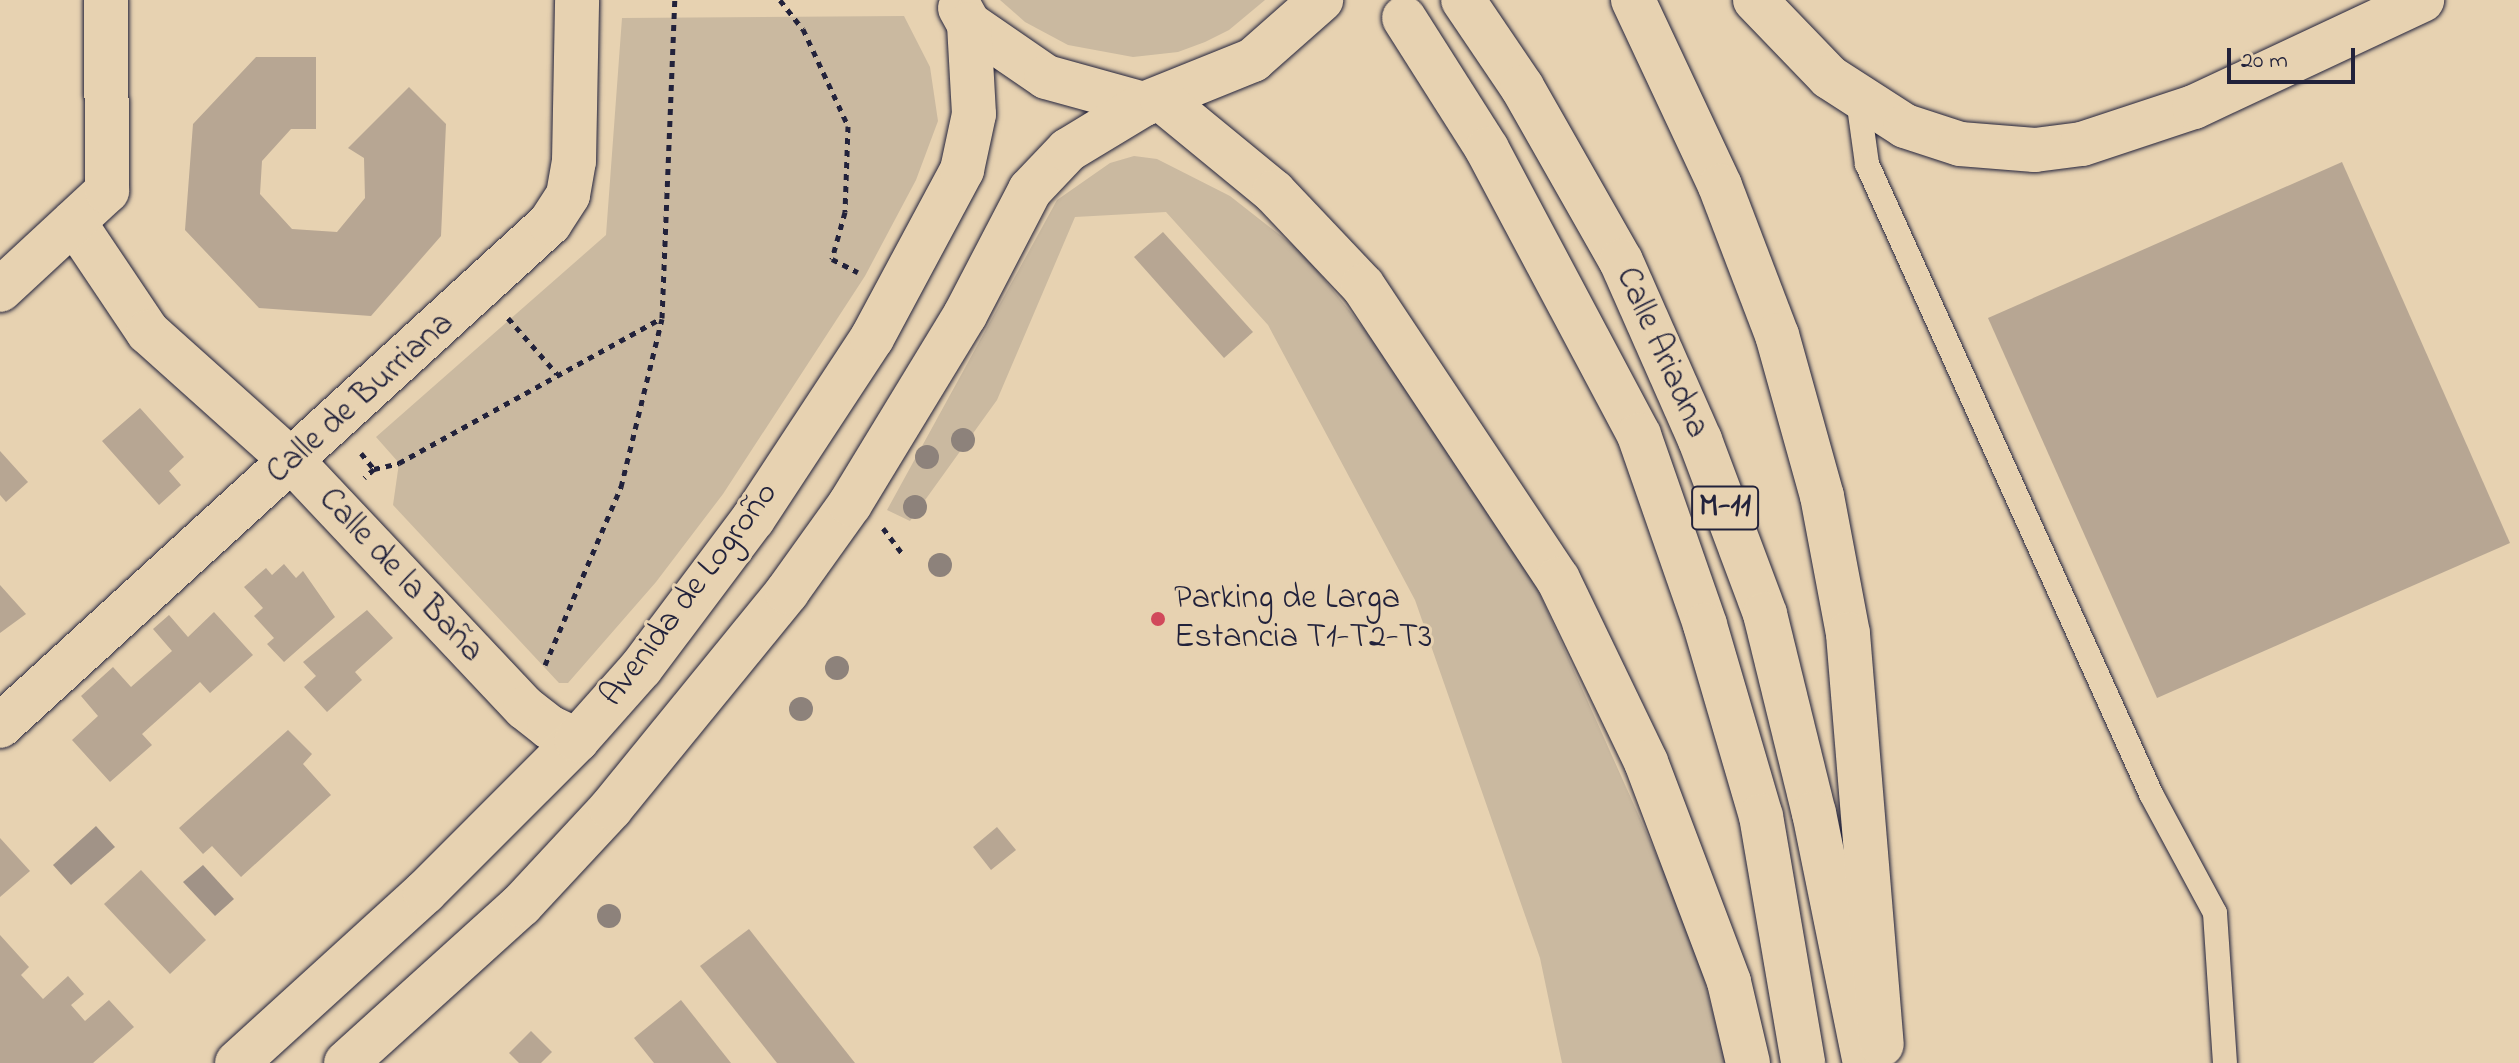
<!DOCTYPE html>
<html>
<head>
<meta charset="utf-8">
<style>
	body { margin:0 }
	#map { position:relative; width:2519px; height:1063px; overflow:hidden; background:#e7d2b1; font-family:"Indie Flower",sans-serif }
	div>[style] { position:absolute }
	.green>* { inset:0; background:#cab9a0 }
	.water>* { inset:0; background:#a19387 }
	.building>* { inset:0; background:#b7a693 }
	.path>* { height:5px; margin-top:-2.5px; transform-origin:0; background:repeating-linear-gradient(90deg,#22223b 0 6px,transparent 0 12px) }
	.roads { filter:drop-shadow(0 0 2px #22223b) drop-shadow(0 0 2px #22223b) }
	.service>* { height:24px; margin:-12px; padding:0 12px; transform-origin:12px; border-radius:12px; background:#e7d2b1 }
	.minor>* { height:44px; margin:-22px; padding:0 22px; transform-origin:22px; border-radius:22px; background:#e7d2b1 }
	.secondary>* { height:44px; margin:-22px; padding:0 22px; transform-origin:22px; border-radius:22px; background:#e7d2b1 }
	.motorway>* { height:44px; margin:-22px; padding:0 22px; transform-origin:22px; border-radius:22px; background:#e7d2b1 }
	.trees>* { width:24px; height:24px; margin:-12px; border-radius:50%; background:#8d827b }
	.dots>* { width:22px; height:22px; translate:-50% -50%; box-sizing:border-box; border:4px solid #e7d2b1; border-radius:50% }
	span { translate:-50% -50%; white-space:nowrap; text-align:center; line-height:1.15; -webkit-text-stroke:6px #e7d2b1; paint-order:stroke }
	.shield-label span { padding:2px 6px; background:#e7d2b1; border:2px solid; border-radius:6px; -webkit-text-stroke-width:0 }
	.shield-label { font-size:32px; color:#22223b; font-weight:700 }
	.street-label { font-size:34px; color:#22223b }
	.poi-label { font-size:34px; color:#22223b }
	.left { translate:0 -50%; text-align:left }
	.scale { position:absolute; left:2227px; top:48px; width:128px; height:36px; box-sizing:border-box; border:4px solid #22223b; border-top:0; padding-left:10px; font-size:24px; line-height:28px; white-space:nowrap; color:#22223b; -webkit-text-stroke:6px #e7d2b1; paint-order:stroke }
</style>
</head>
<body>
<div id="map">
	<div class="green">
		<div style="clip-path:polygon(1000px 0,1265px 0,1229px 30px,1205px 42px,1178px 52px,1133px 57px,1068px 45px,1025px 22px)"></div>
		<div style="clip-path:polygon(904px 16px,930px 67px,938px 121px,916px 180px,865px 276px,723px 494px,656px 582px,568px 683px,559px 683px,393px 505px,399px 463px,376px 437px,606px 235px,622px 18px)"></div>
		<div style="clip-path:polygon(1134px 156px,1157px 159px,1230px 196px,1304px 254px,1424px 404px,1538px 590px,1693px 937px,1726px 1063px,1562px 1063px,1540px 958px,1415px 600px,1268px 325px,1166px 212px,1075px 217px,997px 400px,910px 521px,887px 510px,1057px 200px,1110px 163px)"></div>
	</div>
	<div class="water">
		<div style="clip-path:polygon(96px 826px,115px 847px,71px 885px,53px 865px)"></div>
		<div style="clip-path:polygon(203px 865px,234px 899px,215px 916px,183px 882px)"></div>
	</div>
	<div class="building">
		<div style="clip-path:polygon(256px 57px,316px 57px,316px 129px,291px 129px,262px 161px,260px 194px,292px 229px,337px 232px,365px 198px,364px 158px,348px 148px,409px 87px,446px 124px,441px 236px,371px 316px,259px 308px,185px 230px,193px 124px)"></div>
		<div style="clip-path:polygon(2342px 162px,2510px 543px,2157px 698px,1988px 318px)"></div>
		<div style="clip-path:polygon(1163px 232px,1253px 332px,1224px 358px,1134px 257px)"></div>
		<div style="clip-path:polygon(140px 408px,184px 457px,169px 471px,181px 485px,159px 505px,102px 441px)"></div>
		<div style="clip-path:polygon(0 451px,28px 482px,6px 502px,0 495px)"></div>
		<div style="clip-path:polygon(284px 564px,296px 578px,303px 571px,335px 617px,284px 662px,267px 644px,274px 638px,254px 616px,263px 608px,244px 587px,266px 568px,272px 575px)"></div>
		<div style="clip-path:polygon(0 585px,26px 614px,0 633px)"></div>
		<div style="clip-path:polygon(367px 610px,393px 638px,355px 672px,362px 680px,327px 712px,304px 687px,316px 676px,303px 662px)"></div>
		<div style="clip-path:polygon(214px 612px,253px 655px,210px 693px,200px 682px,142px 734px,152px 745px,110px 782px,72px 740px,98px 716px,81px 696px,113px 667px,131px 687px,172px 651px,153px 629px,169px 615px,188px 637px)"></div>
		<div style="clip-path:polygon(288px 730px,312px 754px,303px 764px,331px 795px,241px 877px,212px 846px,203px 854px,179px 828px)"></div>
		<div style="clip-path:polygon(997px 827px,1016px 850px,991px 870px,973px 847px)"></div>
		<div style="clip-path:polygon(0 838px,30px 871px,0 897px)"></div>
		<div style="clip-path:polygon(141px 870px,206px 940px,170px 974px,104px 904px)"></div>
		<div style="clip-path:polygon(749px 929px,855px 1063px,777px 1063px,700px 966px)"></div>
		<div style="clip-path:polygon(0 935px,29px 967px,21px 975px,43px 999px,68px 976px,84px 994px,71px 1005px,85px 1021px,109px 1000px,134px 1027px,93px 1063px,0 1063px)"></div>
		<div style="clip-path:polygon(681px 1000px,731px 1063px,654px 1063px,634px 1038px)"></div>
		<div style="clip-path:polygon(531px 1031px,552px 1052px,541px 1063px,519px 1063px,509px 1053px)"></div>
	</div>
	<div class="path">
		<div style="left:780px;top:0;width:37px;rotate:52deg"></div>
		<div style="left:803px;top:29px;width:107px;rotate:65.1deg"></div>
		<div style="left:848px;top:126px;width:86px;rotate:92deg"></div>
		<div style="left:845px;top:212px;width:49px;rotate:105.5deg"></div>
		<div style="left:832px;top:259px;width:29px;rotate:27deg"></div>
		<div style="left:508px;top:318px;width:74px;rotate:48.8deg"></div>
		<div style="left:361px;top:453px;width:21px;rotate:51deg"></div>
		<div style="left:374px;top:469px;width:13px;rotate:138deg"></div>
		<div style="left:374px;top:469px;width:26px;rotate:-13deg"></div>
		<div style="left:399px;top:463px;width:300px;rotate:-28.9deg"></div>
		<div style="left:662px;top:318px;width:318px;rotate:-87.7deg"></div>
		<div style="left:883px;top:528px;width:31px;rotate:53deg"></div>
		<div style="left:545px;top:665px;width:194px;rotate:-66.9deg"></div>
		<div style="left:621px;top:487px;width:173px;rotate:-76.3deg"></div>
	</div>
	<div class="roads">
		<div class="service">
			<div style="left:1858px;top:99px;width:66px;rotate:82.1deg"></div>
			<div style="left:1867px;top:164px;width:691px;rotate:65.73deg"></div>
			<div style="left:2151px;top:794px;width:135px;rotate:61.7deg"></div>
			<div style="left:2215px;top:913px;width:150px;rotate:86.2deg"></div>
		</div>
		<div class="minor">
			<div style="left:1755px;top:0;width:107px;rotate:46.1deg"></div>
			<div style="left:1829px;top:77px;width:90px;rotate:32.8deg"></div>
			<div style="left:1905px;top:126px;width:58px;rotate:18.1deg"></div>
			<div style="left:1960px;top:144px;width:75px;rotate:4.6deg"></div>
			<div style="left:2035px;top:150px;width:47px;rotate:-7.3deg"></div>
			<div style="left:2082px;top:144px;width:118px;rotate:-18.3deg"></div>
			<div style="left:2194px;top:107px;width:252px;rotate:-25.1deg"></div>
			<div style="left:74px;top:222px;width:133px;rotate:56.1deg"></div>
			<div style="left:148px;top:332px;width:195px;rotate:41.9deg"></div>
			<div style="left:293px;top:462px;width:338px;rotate:46.7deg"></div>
			<div style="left:525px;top:708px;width:31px;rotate:38deg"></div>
			<div style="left:549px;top:727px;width:31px;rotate:25deg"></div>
			<div style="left:0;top:290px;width:146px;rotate:-42.8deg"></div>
			<div style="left:107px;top:191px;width:191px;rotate:-90.3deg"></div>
			<div style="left:0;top:726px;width:745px;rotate:-42.44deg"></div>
			<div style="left:550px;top:223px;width:33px;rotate:-57deg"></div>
			<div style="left:568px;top:195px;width:35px;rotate:-80deg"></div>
			<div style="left:574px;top:161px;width:161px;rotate:-88.9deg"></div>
		</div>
		<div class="secondary">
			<div style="left:960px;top:8px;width:18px;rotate:61deg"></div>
			<div style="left:969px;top:24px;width:93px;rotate:34.5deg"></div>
			<div style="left:1046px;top:77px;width:102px;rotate:15.4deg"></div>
			<div style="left:1144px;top:104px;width:118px;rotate:-22deg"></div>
			<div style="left:1253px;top:60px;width:91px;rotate:-41.4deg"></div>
			<div style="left:237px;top:1063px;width:254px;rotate:-42.3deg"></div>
			<div style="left:425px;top:892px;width:215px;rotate:-45deg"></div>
			<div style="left:577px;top:740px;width:96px;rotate:-48.4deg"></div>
			<div style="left:641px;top:668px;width:186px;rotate:-53.1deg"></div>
			<div style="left:753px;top:519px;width:217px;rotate:-56.7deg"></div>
			<div style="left:872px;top:338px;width:191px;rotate:-61.8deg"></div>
			<div style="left:962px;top:170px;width:57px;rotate:-77.9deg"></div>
			<div style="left:974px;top:114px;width:90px;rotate:-93.2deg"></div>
			<div style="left:346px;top:1063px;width:236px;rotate:-42.1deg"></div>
			<div style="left:521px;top:905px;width:132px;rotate:-47.1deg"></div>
			<div style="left:611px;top:808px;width:279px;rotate:-50.8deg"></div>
			<div style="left:787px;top:592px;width:108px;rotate:-54.4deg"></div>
			<div style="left:850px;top:504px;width:221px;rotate:-58.7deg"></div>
			<div style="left:965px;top:315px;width:141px;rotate:-62.5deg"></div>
			<div style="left:1030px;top:190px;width:55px;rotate:-46.5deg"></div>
			<div style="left:1068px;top:150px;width:89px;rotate:-31.2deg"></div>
		</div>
		<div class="motorway">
			<div style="left:1463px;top:0;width:105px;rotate:55.9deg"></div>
			<div style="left:1522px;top:87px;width:200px;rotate:60.4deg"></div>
			<div style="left:1621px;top:261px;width:196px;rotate:66.2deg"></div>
			<div style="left:1700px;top:440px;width:186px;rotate:69.5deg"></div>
			<div style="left:1765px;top:614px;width:205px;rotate:76.2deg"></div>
			<div style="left:1814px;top:813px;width:255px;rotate:78.5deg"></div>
			<div style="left:1633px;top:0;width:205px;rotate:64.9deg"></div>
			<div style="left:1720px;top:186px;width:160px;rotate:69.1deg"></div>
			<div style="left:1777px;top:335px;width:167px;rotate:74.4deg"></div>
			<div style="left:1822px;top:496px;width:140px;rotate:79.3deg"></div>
			<div style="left:1848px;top:634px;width:412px;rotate:85.3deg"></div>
			<div style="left:1404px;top:18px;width:155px;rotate:57.6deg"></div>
			<div style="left:1487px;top:149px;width:324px;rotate:62deg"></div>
			<div style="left:1639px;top:435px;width:201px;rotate:70.8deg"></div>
			<div style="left:1705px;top:625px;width:199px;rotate:73.7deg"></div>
			<div style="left:1761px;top:816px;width:251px;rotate:80.3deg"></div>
			<div style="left:1162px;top:100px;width:145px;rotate:39.4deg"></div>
			<div style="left:1274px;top:192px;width:129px;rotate:46.6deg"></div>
			<div style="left:1363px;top:286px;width:352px;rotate:56.4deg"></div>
			<div style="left:1558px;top:579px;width:203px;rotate:64.3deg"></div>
			<div style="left:1646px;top:762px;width:235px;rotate:69.3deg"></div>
			<div style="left:1729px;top:982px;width:83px;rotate:76.8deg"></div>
		</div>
	</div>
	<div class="trees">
		<div style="left:963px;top:440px"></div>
		<div style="left:927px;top:457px"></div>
		<div style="left:915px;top:507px"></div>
		<div style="left:940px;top:565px"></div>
		<div style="left:837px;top:668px"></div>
		<div style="left:801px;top:709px"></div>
		<div style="left:609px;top:916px"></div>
	</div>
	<div class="dots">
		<div style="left:1158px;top:619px;background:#d1495b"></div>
	</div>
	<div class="shield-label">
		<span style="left:1725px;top:508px">M-11</span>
	</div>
	<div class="street-label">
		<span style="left:1661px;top:353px;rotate:66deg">Calle Ariadna</span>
		<span style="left:361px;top:399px;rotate:-42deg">Calle de Burriana</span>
		<span style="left:400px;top:576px;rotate:47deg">Calle de la Baña</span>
		<span style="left:690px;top:595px;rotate:-53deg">Avenida de Logroño</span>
	</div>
	<div class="poi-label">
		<span class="left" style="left:1174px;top:619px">Parking de Larga<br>Estancia T1-T2-T3</span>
	</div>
	<div class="scale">20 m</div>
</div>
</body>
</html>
